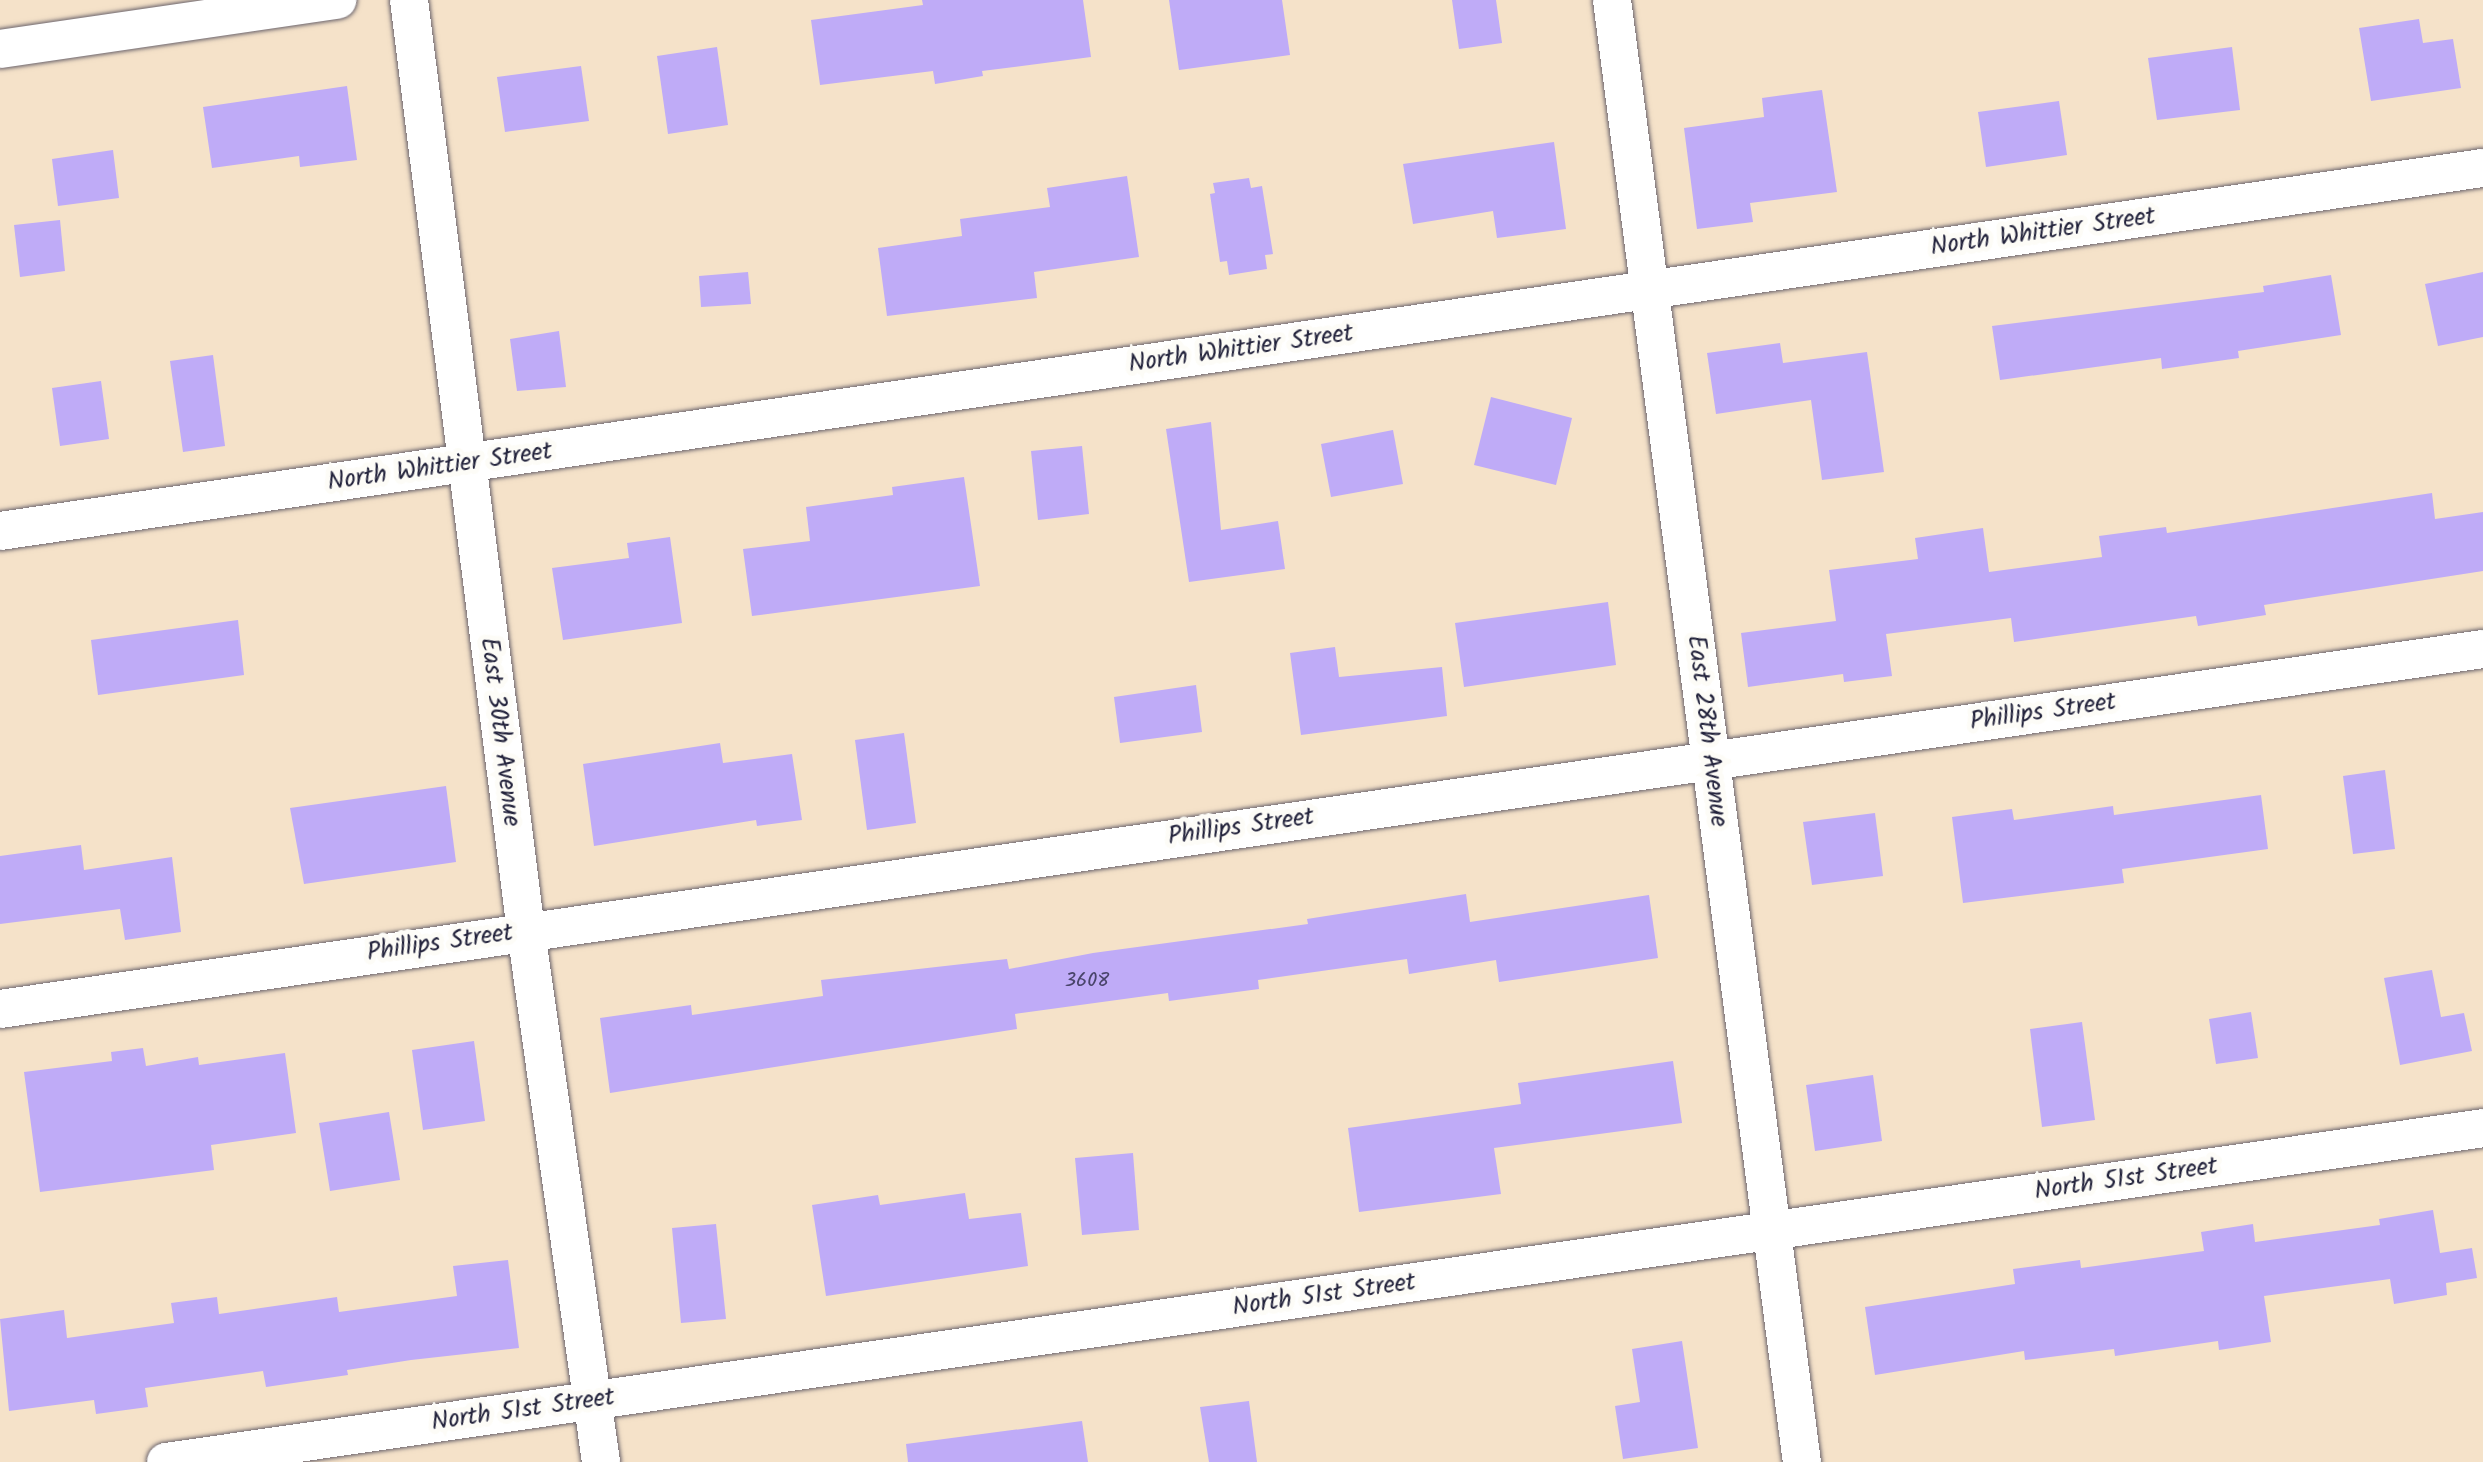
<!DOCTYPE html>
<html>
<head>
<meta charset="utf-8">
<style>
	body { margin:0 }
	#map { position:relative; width:2483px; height:1462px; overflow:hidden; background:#f5e2c9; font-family:Kalam,sans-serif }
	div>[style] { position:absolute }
	.building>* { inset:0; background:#bfabf7 }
	.roads { filter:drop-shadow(0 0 2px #6c656d) drop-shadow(0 0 2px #6c656d) }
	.minor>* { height:38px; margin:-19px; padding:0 19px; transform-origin:19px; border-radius:19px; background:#fff }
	span { translate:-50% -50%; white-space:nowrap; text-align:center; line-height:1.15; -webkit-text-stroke:10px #fdfcf7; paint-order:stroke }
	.number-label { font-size:20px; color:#49446a }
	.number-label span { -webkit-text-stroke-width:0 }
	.street-label { font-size:25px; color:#22223b }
</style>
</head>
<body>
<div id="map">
	<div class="building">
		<div style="clip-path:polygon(922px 0,1083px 0,1091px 57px,982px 71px,983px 76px,935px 84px,933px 71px,820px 85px,811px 20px,923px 5px)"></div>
		<div style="clip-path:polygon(1169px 0,1282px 0,1290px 55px,1179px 70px)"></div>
		<div style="clip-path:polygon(1452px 0,1496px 0,1502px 43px,1459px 49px)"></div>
		<div style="clip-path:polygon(2419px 19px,2423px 43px,2453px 39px,2461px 88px,2371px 101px,2359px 28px)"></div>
		<div style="clip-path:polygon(717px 47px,728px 125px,668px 134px,657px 56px)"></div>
		<div style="clip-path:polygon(2232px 47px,2240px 110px,2157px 120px,2148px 58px)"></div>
		<div style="clip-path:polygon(581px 66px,589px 121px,505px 132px,497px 77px)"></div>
		<div style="clip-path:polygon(347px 86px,357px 160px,300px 167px,299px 156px,212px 168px,203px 107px)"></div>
		<div style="clip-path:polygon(1822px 90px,1837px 192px,1750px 203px,1753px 222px,1697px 229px,1684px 128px,1764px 117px,1762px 98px)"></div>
		<div style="clip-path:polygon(2059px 101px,2067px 155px,1986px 167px,1978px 112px)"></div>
		<div style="clip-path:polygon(1554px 142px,1566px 229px,1497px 238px,1493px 211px,1413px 224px,1403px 164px)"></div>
		<div style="clip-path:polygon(113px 150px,119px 198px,58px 206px,52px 159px)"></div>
		<div style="clip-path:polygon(1127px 176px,1139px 257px,1034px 272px,1037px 298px,887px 316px,878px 248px,962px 236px,960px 219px,1050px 207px,1047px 188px)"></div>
		<div style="clip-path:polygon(1249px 178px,1251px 188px,1262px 186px,1273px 254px,1265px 255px,1267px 269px,1229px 275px,1227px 261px,1220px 262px,1210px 194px,1215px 193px,1213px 183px)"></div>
		<div style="clip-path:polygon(60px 220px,65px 271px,20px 277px,14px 225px)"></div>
		<div style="clip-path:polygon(748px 272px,751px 304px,701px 307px,699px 276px)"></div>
		<div style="clip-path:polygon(2483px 272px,2483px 337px,2438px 346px,2425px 284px)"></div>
		<div style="clip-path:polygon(2331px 275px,2341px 335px,2238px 351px,2239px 358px,2162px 369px,2161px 358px,2000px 380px,1992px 326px,2264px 292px,2263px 286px)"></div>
		<div style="clip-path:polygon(559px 331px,566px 387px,517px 391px,510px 339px)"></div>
		<div style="clip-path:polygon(1780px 343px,1783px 363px,1867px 352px,1884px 472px,1822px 480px,1811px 400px,1716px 414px,1707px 353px)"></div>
		<div style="clip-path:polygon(213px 355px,225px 446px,183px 452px,170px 361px)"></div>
		<div style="clip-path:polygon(101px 381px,109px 439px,60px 446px,52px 388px)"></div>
		<div style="clip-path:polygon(1491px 397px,1572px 418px,1556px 485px,1474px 465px)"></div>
		<div style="clip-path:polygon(1211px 422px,1221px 530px,1278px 521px,1285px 569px,1189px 582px,1166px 429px)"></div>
		<div style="clip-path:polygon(1393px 430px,1403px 484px,1331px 497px,1321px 444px)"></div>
		<div style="clip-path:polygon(1082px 446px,1089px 514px,1038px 520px,1031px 451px)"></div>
		<div style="clip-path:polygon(964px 477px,980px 586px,752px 616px,743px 549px,810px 541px,806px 507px,893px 495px,892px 487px)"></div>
		<div style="clip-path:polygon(2432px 493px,2435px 519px,2483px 512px,2483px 571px,2264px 605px,2266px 615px,2198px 626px,2196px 616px,2014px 642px,2011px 618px,1886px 634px,1892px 676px,1844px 682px,1843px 674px,1748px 687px,1741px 633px,1836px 621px,1829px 570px,1918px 559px,1915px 538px,1983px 528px,1989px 572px,2102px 557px,2099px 536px,2166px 527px,2167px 533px)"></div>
		<div style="clip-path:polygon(670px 537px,682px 623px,563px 640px,552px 568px,629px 558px,627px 543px)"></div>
		<div style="clip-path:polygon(1608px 602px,1616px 665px,1464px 687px,1455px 623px)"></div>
		<div style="clip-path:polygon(238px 620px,244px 675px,98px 695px,91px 640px)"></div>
		<div style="clip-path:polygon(1335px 647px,1339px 677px,1442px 667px,1447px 716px,1301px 735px,1290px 653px)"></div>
		<div style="clip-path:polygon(1196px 685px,1202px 732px,1120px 743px,1114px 697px)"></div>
		<div style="clip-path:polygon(904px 733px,916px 823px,867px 830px,855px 740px)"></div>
		<div style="clip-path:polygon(720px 743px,723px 763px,792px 754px,802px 820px,757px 826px,756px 820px,594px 846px,583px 764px)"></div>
		<div style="clip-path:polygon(2385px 770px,2395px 849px,2353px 854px,2343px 776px)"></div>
		<div style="clip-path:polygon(446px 786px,456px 862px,304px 884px,290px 808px)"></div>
		<div style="clip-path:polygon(2261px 795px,2268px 849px,2122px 869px,2124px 883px,1963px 903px,1952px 817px,2012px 809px,2014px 820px,2113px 806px,2114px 815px)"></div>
		<div style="clip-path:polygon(1875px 813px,1883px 876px,1812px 885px,1803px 822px)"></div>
		<div style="clip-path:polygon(81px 845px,84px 870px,172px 857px,181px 932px,125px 940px,120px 909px,0 924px,0 856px)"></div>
		<div style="clip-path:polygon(1466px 894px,1470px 922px,1649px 895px,1658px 958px,1499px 982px,1496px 960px,1409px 974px,1407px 959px,1258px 980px,1259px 989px,1169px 1001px,1168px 993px,1015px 1014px,1017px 1029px,610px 1093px,600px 1018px,691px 1005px,692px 1015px,823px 996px,821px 980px,1007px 959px,1009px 969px,1093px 953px,1308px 924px,1307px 919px)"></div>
		<div style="clip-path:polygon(2432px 970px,2441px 1017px,2464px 1013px,2472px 1051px,2400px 1065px,2384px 978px)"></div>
		<div style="clip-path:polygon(2251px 1012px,2258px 1058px,2216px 1064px,2209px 1019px)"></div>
		<div style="clip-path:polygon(2082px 1022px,2095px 1120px,2042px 1127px,2030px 1029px)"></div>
		<div style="clip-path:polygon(474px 1041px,485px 1121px,423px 1130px,412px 1050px)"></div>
		<div style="clip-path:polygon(143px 1048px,146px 1066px,198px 1057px,199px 1065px,285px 1053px,296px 1133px,211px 1145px,214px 1170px,40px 1192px,24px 1072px,112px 1061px,111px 1052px)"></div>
		<div style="clip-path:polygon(1673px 1061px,1682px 1123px,1494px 1148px,1501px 1194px,1359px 1212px,1348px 1128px,1521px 1104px,1518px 1083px)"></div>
		<div style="clip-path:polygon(1873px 1075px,1882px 1141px,1815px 1151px,1806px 1085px)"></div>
		<div style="clip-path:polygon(389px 1112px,400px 1180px,330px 1191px,319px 1123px)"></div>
		<div style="clip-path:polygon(1133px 1153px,1139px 1230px,1082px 1235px,1075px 1158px)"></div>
		<div style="clip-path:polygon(965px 1193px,969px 1219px,1021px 1213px,1028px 1266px,826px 1296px,812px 1205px,878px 1195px,880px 1205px)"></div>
		<div style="clip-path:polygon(2433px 1210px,2440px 1253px,2472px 1248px,2477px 1278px,2446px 1283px,2447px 1295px,2394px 1304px,2390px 1279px,2264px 1296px,2271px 1342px,2219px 1350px,2218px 1341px,2115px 1356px,2114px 1349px,2025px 1360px,2024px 1351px,1875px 1375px,1865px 1307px,2015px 1284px,2013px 1269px,2080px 1260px,2081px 1268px,2204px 1251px,2201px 1232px,2253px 1224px,2255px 1242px,2380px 1225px,2379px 1219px)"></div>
		<div style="clip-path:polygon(716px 1224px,726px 1319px,681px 1323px,672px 1228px)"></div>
		<div style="clip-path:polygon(508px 1260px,519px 1348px,411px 1360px,347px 1370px,348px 1375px,266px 1387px,263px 1371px,145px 1388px,148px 1407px,96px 1414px,94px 1400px,9px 1411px,0 1319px,64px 1310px,67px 1338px,174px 1323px,171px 1303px,217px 1297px,219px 1314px,337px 1297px,339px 1312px,457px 1296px,453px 1266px)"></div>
		<div style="clip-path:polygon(1682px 1341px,1698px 1448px,1623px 1459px,1615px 1406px,1640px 1402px,1632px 1349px)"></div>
		<div style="clip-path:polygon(1249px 1401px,1257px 1462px,1209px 1462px,1200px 1407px)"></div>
		<div style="clip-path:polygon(1082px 1421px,1088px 1462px,908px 1462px,906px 1444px)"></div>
	</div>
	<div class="roads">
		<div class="minor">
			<div style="left:409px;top:0;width:938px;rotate:82.84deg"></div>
			<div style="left:526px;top:931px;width:536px;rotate:81.96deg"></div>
			<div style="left:1612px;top:0;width:1474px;rotate:82.6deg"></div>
			<div style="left:0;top:49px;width:341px;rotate:-8.3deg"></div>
			<div style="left:0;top:531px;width:2509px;rotate:-8.32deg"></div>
			<div style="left:0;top:1009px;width:2509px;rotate:-8.25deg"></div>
			<div style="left:166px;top:1462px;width:2341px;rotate:-8.2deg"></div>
		</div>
	</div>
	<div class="number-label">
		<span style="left:1087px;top:981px">3608</span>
	</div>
	<div class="street-label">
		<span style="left:2043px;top:232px;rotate:-8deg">North Whittier Street</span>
		<span style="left:1241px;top:349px;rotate:-8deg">North Whittier Street</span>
		<span style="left:440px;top:467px;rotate:-8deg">North Whittier Street</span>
		<span style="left:2043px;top:712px;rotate:-8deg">Phillips Street</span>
		<span style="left:1707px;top:731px;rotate:83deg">East 28th Avenue</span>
		<span style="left:500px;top:732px;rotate:83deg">East 30th Avenue</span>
		<span style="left:1241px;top:827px;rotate:-8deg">Phillips Street</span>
		<span style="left:440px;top:943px;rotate:-8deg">Phillips Street</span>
		<span style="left:2126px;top:1179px;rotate:-8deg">North 51st Street</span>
		<span style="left:1324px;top:1295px;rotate:-8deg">North 51st Street</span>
		<span style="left:523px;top:1410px;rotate:-8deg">North 51st Street</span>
	</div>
</div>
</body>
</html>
